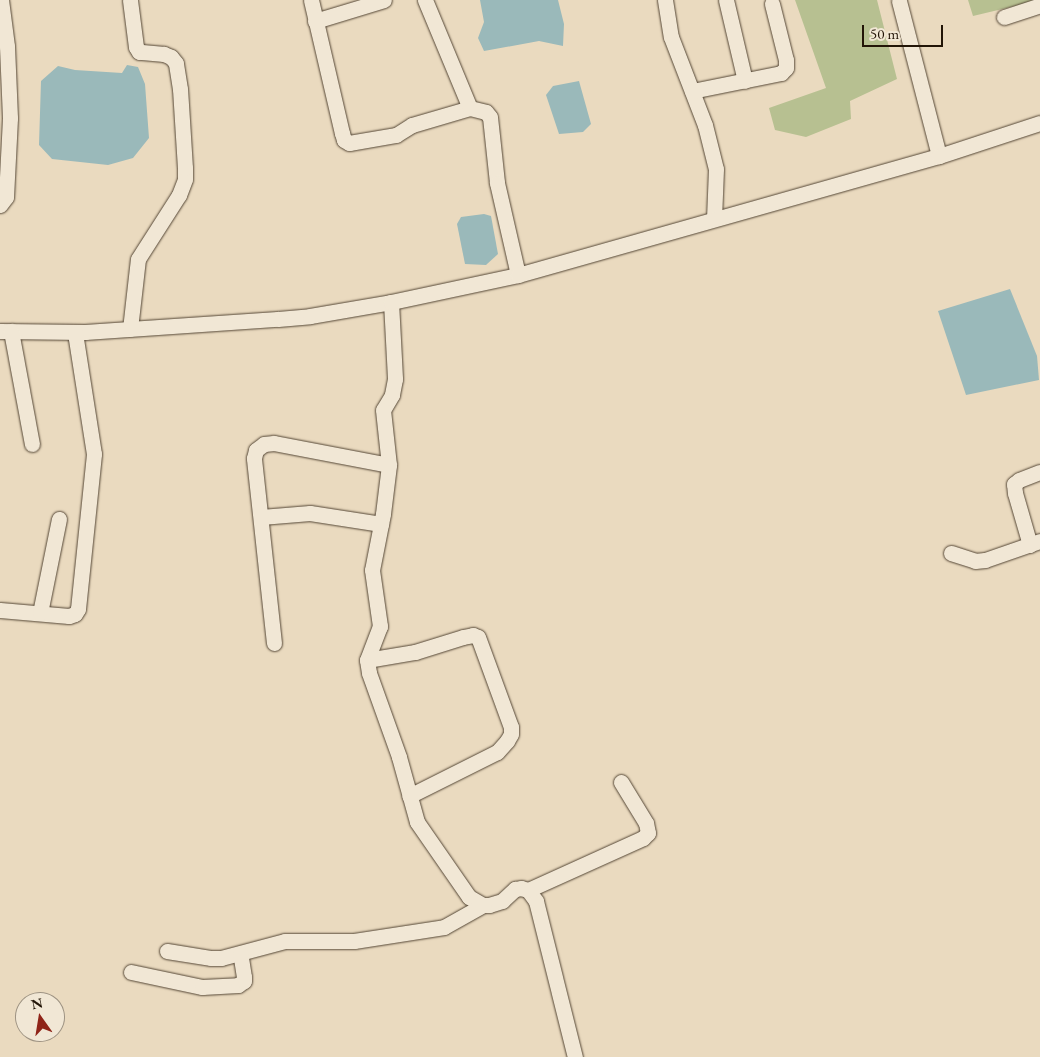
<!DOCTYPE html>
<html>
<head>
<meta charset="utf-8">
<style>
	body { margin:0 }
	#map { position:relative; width:1040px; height:1057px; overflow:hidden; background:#eadabf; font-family:"EB Garamond",serif }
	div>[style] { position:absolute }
	.green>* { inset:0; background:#b7c091 }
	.water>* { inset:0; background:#9ab9ba }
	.roads { filter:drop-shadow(0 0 1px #544635) drop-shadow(0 0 1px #544635) }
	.minor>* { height:15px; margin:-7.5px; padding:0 7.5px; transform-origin:7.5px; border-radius:7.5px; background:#f1e7d5 }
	span { translate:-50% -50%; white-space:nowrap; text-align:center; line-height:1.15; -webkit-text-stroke:4.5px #f1e7d5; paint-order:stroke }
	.north { position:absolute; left:15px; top:992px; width:50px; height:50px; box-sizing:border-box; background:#f1e7d5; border:1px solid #9e9383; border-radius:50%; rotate:347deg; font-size:14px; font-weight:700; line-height:20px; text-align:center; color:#221507 }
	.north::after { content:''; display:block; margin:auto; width:18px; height:22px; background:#8f2418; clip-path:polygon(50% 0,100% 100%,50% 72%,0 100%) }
	.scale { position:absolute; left:862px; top:25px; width:81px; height:22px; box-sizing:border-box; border:2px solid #221507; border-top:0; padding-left:6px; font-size:15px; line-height:18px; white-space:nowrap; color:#221507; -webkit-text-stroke:4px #f1e7d5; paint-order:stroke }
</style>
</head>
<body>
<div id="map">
	<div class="green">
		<div style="clip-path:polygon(795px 0,877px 0,897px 79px,850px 101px,851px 119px,806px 137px,775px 130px,769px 108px,826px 88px)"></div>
		<div style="clip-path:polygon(968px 0,1040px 0,973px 16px)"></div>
	</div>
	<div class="water">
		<div style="clip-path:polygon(480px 0,558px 0,564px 24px,563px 46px,539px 41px,484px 51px,478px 38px,484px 22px)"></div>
		<div style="clip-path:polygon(127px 65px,138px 67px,145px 84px,149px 138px,133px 158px,108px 165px,52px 159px,39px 145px,41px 81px,58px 66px,75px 70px,122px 73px)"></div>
		<div style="clip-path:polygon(579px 81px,591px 124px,583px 132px,559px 134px,546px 95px,553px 86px)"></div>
		<div style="clip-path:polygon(484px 214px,491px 216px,498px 254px,486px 265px,465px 264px,457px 224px,461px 217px)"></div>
		<div style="clip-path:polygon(1010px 289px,1037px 356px,1039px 380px,966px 395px,938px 311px)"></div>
	</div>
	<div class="roads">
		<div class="minor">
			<div style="left:311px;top:0;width:137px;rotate:76.9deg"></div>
			<div style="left:342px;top:133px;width:7px;rotate:74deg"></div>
			<div style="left:344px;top:140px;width:6px;rotate:31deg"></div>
			<div style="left:349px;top:143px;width:48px;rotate:-9.7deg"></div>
			<div style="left:396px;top:135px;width:19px;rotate:-32deg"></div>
			<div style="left:412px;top:125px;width:60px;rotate:-16.3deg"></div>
			<div style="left:425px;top:0;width:117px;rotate:67.4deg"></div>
			<div style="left:470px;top:108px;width:16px;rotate:14deg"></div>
			<div style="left:486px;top:112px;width:6px;rotate:51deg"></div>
			<div style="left:490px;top:117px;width:66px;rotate:83.9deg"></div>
			<div style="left:497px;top:183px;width:94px;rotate:77.1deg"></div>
			<div style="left:665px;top:0;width:37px;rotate:81deg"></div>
			<div style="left:671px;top:37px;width:94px;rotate:68.9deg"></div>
			<div style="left:705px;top:125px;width:45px;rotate:76deg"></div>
			<div style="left:716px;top:169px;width:49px;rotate:92.3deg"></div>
			<div style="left:726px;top:0;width:83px;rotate:76.8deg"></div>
			<div style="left:899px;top:1px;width:160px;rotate:75.5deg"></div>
			<div style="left:1004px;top:17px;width:38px;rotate:-18deg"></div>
			<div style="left:315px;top:21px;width:72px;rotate:-16.9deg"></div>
			<div style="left:692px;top:91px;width:91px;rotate:-11.4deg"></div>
			<div style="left:781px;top:73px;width:7px;rotate:-45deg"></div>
			<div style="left:786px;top:68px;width:8px;rotate:-90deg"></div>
			<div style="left:786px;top:60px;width:58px;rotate:-104deg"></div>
			<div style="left:0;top:205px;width:10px;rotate:-53deg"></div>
			<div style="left:6px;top:197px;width:79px;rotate:-87.1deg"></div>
			<div style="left:10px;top:118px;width:72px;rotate:-92.4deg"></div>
			<div style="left:7px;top:46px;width:46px;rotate:-97.4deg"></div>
			<div style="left:391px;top:302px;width:77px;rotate:87deg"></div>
			<div style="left:395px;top:379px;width:16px;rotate:101deg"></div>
			<div style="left:392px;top:395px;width:17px;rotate:121deg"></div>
			<div style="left:383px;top:410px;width:55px;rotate:83.8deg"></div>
			<div style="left:389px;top:465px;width:49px;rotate:97deg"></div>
			<div style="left:383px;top:514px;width:57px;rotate:101.1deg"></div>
			<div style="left:372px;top:570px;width:57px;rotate:81.9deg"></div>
			<div style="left:380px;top:626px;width:36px;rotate:111deg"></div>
			<div style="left:367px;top:660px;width:13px;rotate:81deg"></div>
			<div style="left:369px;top:673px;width:89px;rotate:70.3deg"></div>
			<div style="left:399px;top:757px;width:67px;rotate:74.5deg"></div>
			<div style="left:417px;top:822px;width:91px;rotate:55.3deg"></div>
			<div style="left:469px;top:897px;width:16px;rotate:30deg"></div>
			<div style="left:483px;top:905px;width:6px"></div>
			<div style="left:489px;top:905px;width:14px;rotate:-17deg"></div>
			<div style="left:502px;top:901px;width:18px;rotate:-43deg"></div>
			<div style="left:515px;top:889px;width:6px;rotate:-9deg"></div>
			<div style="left:521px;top:888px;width:7px;rotate:16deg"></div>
			<div style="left:528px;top:890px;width:14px;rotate:54deg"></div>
			<div style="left:536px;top:901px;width:161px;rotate:76deg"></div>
			<div style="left:130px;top:329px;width:70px;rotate:-83.5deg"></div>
			<div style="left:138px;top:259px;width:76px;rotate:-57.4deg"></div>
			<div style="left:179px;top:195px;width:17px;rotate:-69deg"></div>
			<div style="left:185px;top:179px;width:11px;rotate:-90deg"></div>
			<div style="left:185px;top:168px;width:79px;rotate:-93.6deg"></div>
			<div style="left:180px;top:89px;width:26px;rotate:-99deg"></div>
			<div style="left:176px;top:63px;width:8px;rotate:-130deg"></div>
			<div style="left:171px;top:57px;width:8px;rotate:-157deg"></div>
			<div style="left:164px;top:54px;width:25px;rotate:-175deg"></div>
			<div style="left:139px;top:52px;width:6px;rotate:-121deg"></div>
			<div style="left:136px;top:47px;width:47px;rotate:-97.3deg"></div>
			<div style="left:0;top:331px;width:85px;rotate:0.7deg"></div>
			<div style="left:85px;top:332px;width:193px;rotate:-3.9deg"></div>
			<div style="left:278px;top:319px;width:32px;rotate:-5deg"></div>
			<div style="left:310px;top:316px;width:82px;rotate:-9.8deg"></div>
			<div style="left:391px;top:302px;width:130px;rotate:-12deg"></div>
			<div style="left:518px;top:275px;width:437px;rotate:-15.8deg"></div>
			<div style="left:939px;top:156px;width:106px;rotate:-18.1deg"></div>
			<div style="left:11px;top:331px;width:115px;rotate:79.5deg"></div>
			<div style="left:261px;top:517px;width:49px;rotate:-4.7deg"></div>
			<div style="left:310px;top:513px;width:72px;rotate:8.8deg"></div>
			<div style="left:1030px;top:545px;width:54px;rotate:-106.1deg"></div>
			<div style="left:1015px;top:493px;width:9px;rotate:-96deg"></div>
			<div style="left:1014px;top:484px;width:6px;rotate:-39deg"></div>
			<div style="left:1019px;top:480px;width:22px;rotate:-21deg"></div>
			<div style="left:951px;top:553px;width:25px;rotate:18deg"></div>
			<div style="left:975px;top:561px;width:10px;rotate:-6deg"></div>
			<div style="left:985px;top:560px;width:58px;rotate:-19.1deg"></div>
			<div style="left:0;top:610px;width:69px;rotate:5deg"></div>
			<div style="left:69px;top:616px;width:6px;rotate:-18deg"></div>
			<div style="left:75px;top:614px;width:6px;rotate:-59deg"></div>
			<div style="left:78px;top:609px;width:156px;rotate:-84.1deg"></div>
			<div style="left:94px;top:454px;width:123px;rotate:-98.9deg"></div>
			<div style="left:40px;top:613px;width:96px;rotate:-78.6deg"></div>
			<div style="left:274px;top:643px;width:186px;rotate:-96.2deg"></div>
			<div style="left:254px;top:458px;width:8px;rotate:-76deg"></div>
			<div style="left:256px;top:450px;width:10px;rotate:-37deg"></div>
			<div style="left:264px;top:444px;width:10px;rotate:-6deg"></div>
			<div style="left:274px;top:443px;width:117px;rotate:10.8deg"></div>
			<div style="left:367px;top:660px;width:49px;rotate:-9.5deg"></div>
			<div style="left:415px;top:652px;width:50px;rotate:-17.4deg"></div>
			<div style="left:463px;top:637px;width:10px;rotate:-11deg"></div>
			<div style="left:473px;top:635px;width:5px;rotate:22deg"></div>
			<div style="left:478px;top:637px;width:96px;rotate:69.9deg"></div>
			<div style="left:511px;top:727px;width:7px;rotate:90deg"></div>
			<div style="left:511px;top:734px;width:8px;rotate:120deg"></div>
			<div style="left:507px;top:741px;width:15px;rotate:132deg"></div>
			<div style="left:497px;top:752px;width:98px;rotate:153.4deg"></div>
			<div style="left:528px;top:890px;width:126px;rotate:-24.3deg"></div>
			<div style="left:643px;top:838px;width:7px;rotate:-45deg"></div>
			<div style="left:648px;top:833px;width:10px;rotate:-101deg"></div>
			<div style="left:646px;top:823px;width:48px;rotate:-121.4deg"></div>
			<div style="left:167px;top:951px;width:45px;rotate:9deg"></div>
			<div style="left:211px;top:958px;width:10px"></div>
			<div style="left:221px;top:958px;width:66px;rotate:-14.9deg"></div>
			<div style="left:285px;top:941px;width:69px"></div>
			<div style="left:354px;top:941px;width:91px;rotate:-8.8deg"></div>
			<div style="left:444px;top:927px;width:45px;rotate:-29.4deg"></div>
			<div style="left:131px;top:972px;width:73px;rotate:11.9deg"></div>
			<div style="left:202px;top:987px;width:36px;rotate:-3deg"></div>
			<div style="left:238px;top:985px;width:7px;rotate:-34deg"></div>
			<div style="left:244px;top:981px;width:4px;rotate:-90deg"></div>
			<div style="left:244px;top:977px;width:24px;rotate:-99deg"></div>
		</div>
	</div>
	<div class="north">N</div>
	<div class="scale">50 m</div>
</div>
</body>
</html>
